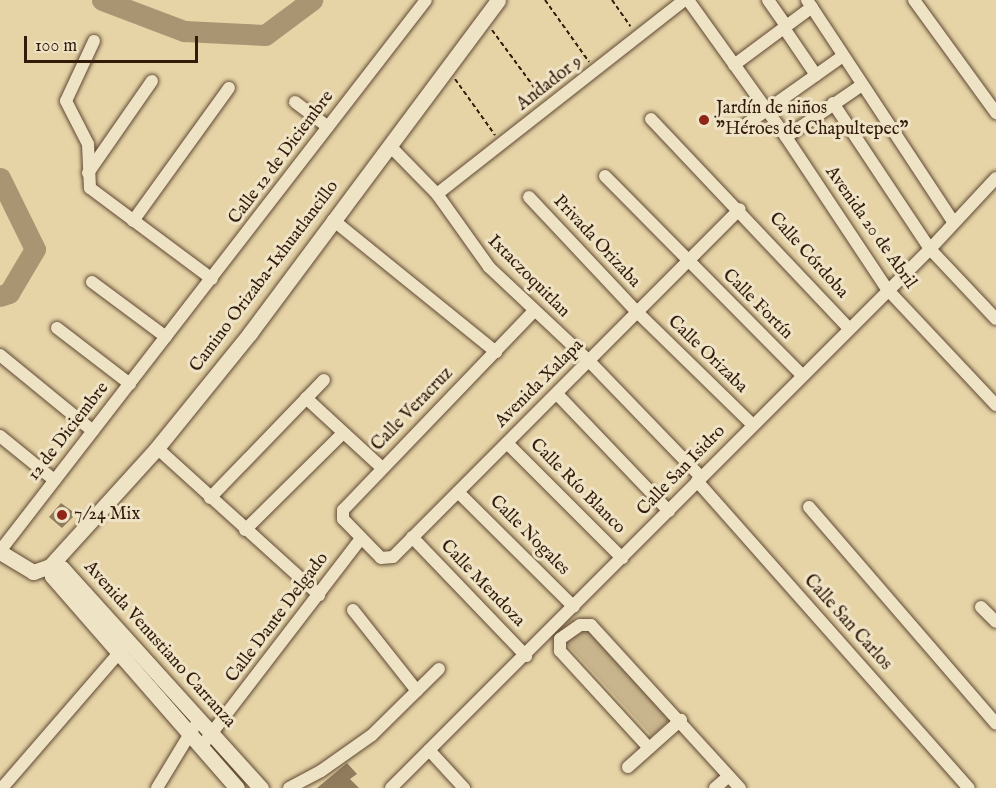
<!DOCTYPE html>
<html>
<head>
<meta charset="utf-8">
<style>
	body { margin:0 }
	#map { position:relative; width:996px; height:788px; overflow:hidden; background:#e6d4a7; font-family:"IM FELL English",serif }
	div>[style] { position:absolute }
	.green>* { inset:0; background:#c8b58d }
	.river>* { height:21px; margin:-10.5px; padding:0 10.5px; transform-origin:10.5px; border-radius:10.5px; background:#a99572 }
	.building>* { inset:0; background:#907b5d }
	.path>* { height:2px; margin-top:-1px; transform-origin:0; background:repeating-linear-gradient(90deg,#331b0c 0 4.5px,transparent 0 7.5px) }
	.roads { filter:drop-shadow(0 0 2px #604933) drop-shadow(0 0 2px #604933) }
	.minor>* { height:12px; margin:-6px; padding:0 6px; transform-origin:6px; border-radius:6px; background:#efe3c6 }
	.tertiary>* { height:15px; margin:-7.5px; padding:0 7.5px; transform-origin:7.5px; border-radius:7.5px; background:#efe3c6 }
	.dots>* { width:16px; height:16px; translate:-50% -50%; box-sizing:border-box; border:3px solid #efe3c6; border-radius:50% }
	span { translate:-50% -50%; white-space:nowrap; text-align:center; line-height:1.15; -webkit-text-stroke:6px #efe3c6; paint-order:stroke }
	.street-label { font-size:18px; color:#331b0c }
	.poi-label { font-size:18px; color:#331b0c }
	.left { translate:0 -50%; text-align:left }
	.scale { position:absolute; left:24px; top:36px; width:174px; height:27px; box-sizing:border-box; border:3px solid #331b0c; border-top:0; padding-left:8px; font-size:18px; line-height:21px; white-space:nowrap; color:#331b0c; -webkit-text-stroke:4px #efe3c6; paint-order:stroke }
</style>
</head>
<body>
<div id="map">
	<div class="green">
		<div style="clip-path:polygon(585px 626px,671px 719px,652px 736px,566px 643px)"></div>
	</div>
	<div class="river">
		<div style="left:102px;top:0;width:88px;rotate:20.7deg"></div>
		<div style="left:184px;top:31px;width:81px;rotate:2.8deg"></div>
		<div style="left:265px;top:35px;width:59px;rotate:-36.7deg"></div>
		<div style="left:0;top:178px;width:79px;rotate:63.8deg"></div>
		<div style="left:35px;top:249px;width:51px;rotate:120.6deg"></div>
		<div style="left:9px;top:293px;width:9px;rotate:162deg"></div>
	</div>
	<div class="building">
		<div style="clip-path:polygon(61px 503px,76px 514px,62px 528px,49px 517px)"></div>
		<div style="clip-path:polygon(347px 763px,357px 774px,350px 779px,359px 788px,317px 788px)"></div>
	</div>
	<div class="path">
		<div style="left:545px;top:0;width:76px;rotate:54.6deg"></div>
		<div style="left:612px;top:0;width:32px;rotate:55deg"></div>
		<div style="left:492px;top:30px;width:84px;rotate:53.7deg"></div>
		<div style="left:455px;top:79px;width:69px;rotate:54.5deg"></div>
	</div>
	<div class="roads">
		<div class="minor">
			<div style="left:688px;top:0;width:168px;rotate:54.4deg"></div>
			<div style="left:786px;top:137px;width:182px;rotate:56.4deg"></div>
			<div style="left:887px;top:289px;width:159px;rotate:46.8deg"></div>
			<div style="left:768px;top:0;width:32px;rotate:55deg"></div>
			<div style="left:807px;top:0;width:267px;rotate:56.6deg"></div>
			<div style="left:914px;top:0;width:140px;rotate:54deg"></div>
			<div style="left:784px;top:28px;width:57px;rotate:55.8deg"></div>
			<div style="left:94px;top:41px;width:66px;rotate:115deg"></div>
			<div style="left:66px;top:101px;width:48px;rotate:62.9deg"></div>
			<div style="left:88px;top:144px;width:44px;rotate:87.4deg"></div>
			<div style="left:90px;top:188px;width:152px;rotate:36.7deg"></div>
			<div style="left:734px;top:65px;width:97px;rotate:-36.6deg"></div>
			<div style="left:295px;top:102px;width:41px;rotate:37.1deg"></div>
			<div style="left:833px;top:103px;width:175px;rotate:56.4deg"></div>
			<div style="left:930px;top:249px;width:96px;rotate:46.7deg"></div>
			<div style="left:651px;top:119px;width:286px;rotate:46.6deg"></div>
			<div style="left:744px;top:126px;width:121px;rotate:-35.3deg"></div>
			<div style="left:786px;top:137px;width:92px;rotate:-34.4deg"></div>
			<div style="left:390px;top:146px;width:67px;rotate:45.6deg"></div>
			<div style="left:437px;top:194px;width:90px;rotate:54.5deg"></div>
			<div style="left:489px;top:267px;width:137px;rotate:43.2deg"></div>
			<div style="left:589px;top:361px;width:161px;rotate:46deg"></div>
			<div style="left:88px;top:173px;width:112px;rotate:-55.2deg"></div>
			<div style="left:605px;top:176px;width:281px;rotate:45.3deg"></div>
			<div style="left:437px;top:194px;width:314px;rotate:-38.1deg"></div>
			<div style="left:529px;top:197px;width:156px;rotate:46.8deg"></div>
			<div style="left:636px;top:311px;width:163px;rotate:44.3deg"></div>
			<div style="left:333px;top:220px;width:210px;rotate:39deg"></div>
			<div style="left:133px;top:221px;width:164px;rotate:-54.2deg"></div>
			<div style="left:92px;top:282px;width:92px;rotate:36.6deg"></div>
			<div style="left:534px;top:311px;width:276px;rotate:133.8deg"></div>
			<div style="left:343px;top:510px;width:9px;rotate:90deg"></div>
			<div style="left:343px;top:519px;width:54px;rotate:45.7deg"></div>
			<div style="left:381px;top:558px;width:12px;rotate:-5deg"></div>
			<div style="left:393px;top:557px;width:491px;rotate:-45.1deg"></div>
			<div style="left:57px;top:328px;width:92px;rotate:37.5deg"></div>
			<div style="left:0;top:355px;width:120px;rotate:39.3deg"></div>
			<div style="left:557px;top:394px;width:162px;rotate:46.3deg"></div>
			<div style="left:306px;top:398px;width:103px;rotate:42.6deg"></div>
			<div style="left:0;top:436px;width:68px;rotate:39.1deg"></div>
			<div style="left:507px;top:443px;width:163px;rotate:45deg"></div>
			<div style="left:157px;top:448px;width:219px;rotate:42.2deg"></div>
			<div style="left:697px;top:481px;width:410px;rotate:48.5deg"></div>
			<div style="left:458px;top:492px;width:163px;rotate:44.8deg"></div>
			<div style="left:210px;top:498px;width:164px;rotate:-46deg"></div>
			<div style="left:809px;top:507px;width:286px;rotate:49.2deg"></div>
			<div style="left:245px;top:530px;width:138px;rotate:-44.7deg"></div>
			<div style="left:412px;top:537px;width:165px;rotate:46.2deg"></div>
			<div style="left:0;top:551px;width:696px;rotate:-52.29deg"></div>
			<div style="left:981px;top:607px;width:21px;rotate:45deg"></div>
			<div style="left:353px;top:610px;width:103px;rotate:51.7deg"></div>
			<div style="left:201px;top:747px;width:261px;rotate:-52.5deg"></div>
			<div style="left:649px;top:748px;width:132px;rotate:-132.5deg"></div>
			<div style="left:560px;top:651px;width:12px;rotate:-90deg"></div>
			<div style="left:560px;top:639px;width:24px;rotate:-35deg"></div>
			<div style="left:580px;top:625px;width:11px"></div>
			<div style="left:591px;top:625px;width:221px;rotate:47.6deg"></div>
			<div style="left:429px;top:750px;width:52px;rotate:47.4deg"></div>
			<div style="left:628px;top:767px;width:71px;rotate:-41.6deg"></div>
			<div style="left:2px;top:788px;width:180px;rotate:-49.1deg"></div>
			<div style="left:157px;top:788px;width:71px;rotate:-58.8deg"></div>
			<div style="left:289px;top:788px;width:36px;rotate:-28deg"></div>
			<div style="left:321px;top:771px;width:62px;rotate:-35.2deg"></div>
			<div style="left:372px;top:735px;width:94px;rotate:-44.6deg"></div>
			<div style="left:391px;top:788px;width:762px;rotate:-45deg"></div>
			<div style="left:930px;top:249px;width:97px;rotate:-47.1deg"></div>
			<div style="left:715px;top:788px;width:18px;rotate:-41deg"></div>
		</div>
		<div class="tertiary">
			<div style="left:0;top:552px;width:39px;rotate:31deg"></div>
			<div style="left:33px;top:572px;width:18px;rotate:-19deg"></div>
			<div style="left:50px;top:566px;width:12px;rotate:9deg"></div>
			<div style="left:62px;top:568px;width:297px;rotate:47.9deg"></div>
			<div style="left:50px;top:566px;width:159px;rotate:-47.8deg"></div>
			<div style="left:157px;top:448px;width:148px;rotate:-51deg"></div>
			<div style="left:250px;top:333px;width:415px;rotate:-53.3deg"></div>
			<div style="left:50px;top:566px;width:10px;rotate:79deg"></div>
			<div style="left:52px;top:576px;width:281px;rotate:48.9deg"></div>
		</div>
	</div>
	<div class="dots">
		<div style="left:704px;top:120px;background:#8f2418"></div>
		<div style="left:62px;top:515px;background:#8f2418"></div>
	</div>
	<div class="street-label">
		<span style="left:550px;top:84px;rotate:-38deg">Andador 9</span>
		<span style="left:282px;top:158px;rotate:-53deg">Calle 12 de Diciembre</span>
		<span style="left:870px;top:228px;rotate:55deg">Avenida 20 de Abril</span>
		<span style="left:596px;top:242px;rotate:47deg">Privada Orizaba</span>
		<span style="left:808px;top:256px;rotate:48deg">Calle Córdoba</span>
		<span style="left:265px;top:277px;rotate:-53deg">Camino Orizaba-Ixhuatlancillo</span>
		<span style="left:528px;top:277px;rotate:45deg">Ixtaczoquitlan</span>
		<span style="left:757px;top:305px;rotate:45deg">Calle Fortín</span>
		<span style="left:707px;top:355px;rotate:44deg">Calle Orizaba</span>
		<span style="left:540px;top:384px;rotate:-45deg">Avenida Xalapa</span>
		<span style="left:413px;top:410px;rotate:-46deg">Calle Veracruz</span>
		<span style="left:69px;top:432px;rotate:-52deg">12 de Diciembre</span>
		<span style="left:682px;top:471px;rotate:-46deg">Calle San Isidro</span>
		<span style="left:577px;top:487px;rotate:45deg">Calle Río Blanco</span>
		<span style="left:529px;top:536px;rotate:45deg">Calle Nogales</span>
		<span style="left:482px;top:584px;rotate:46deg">Calle Mendoza</span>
		<span style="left:278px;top:618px;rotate:-53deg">Calle Dante Delgado</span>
		<span style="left:847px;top:623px;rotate:48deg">Calle San Carlos</span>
		<span style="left:159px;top:645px;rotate:48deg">Avenida Venustiano Carranza</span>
	</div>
	<div class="poi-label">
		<span class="left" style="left:716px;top:120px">Jardín de niños<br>"Héroes de Chapultepec"</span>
		<span class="left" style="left:74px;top:515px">7/24 Mix</span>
	</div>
	<div class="scale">100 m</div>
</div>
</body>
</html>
